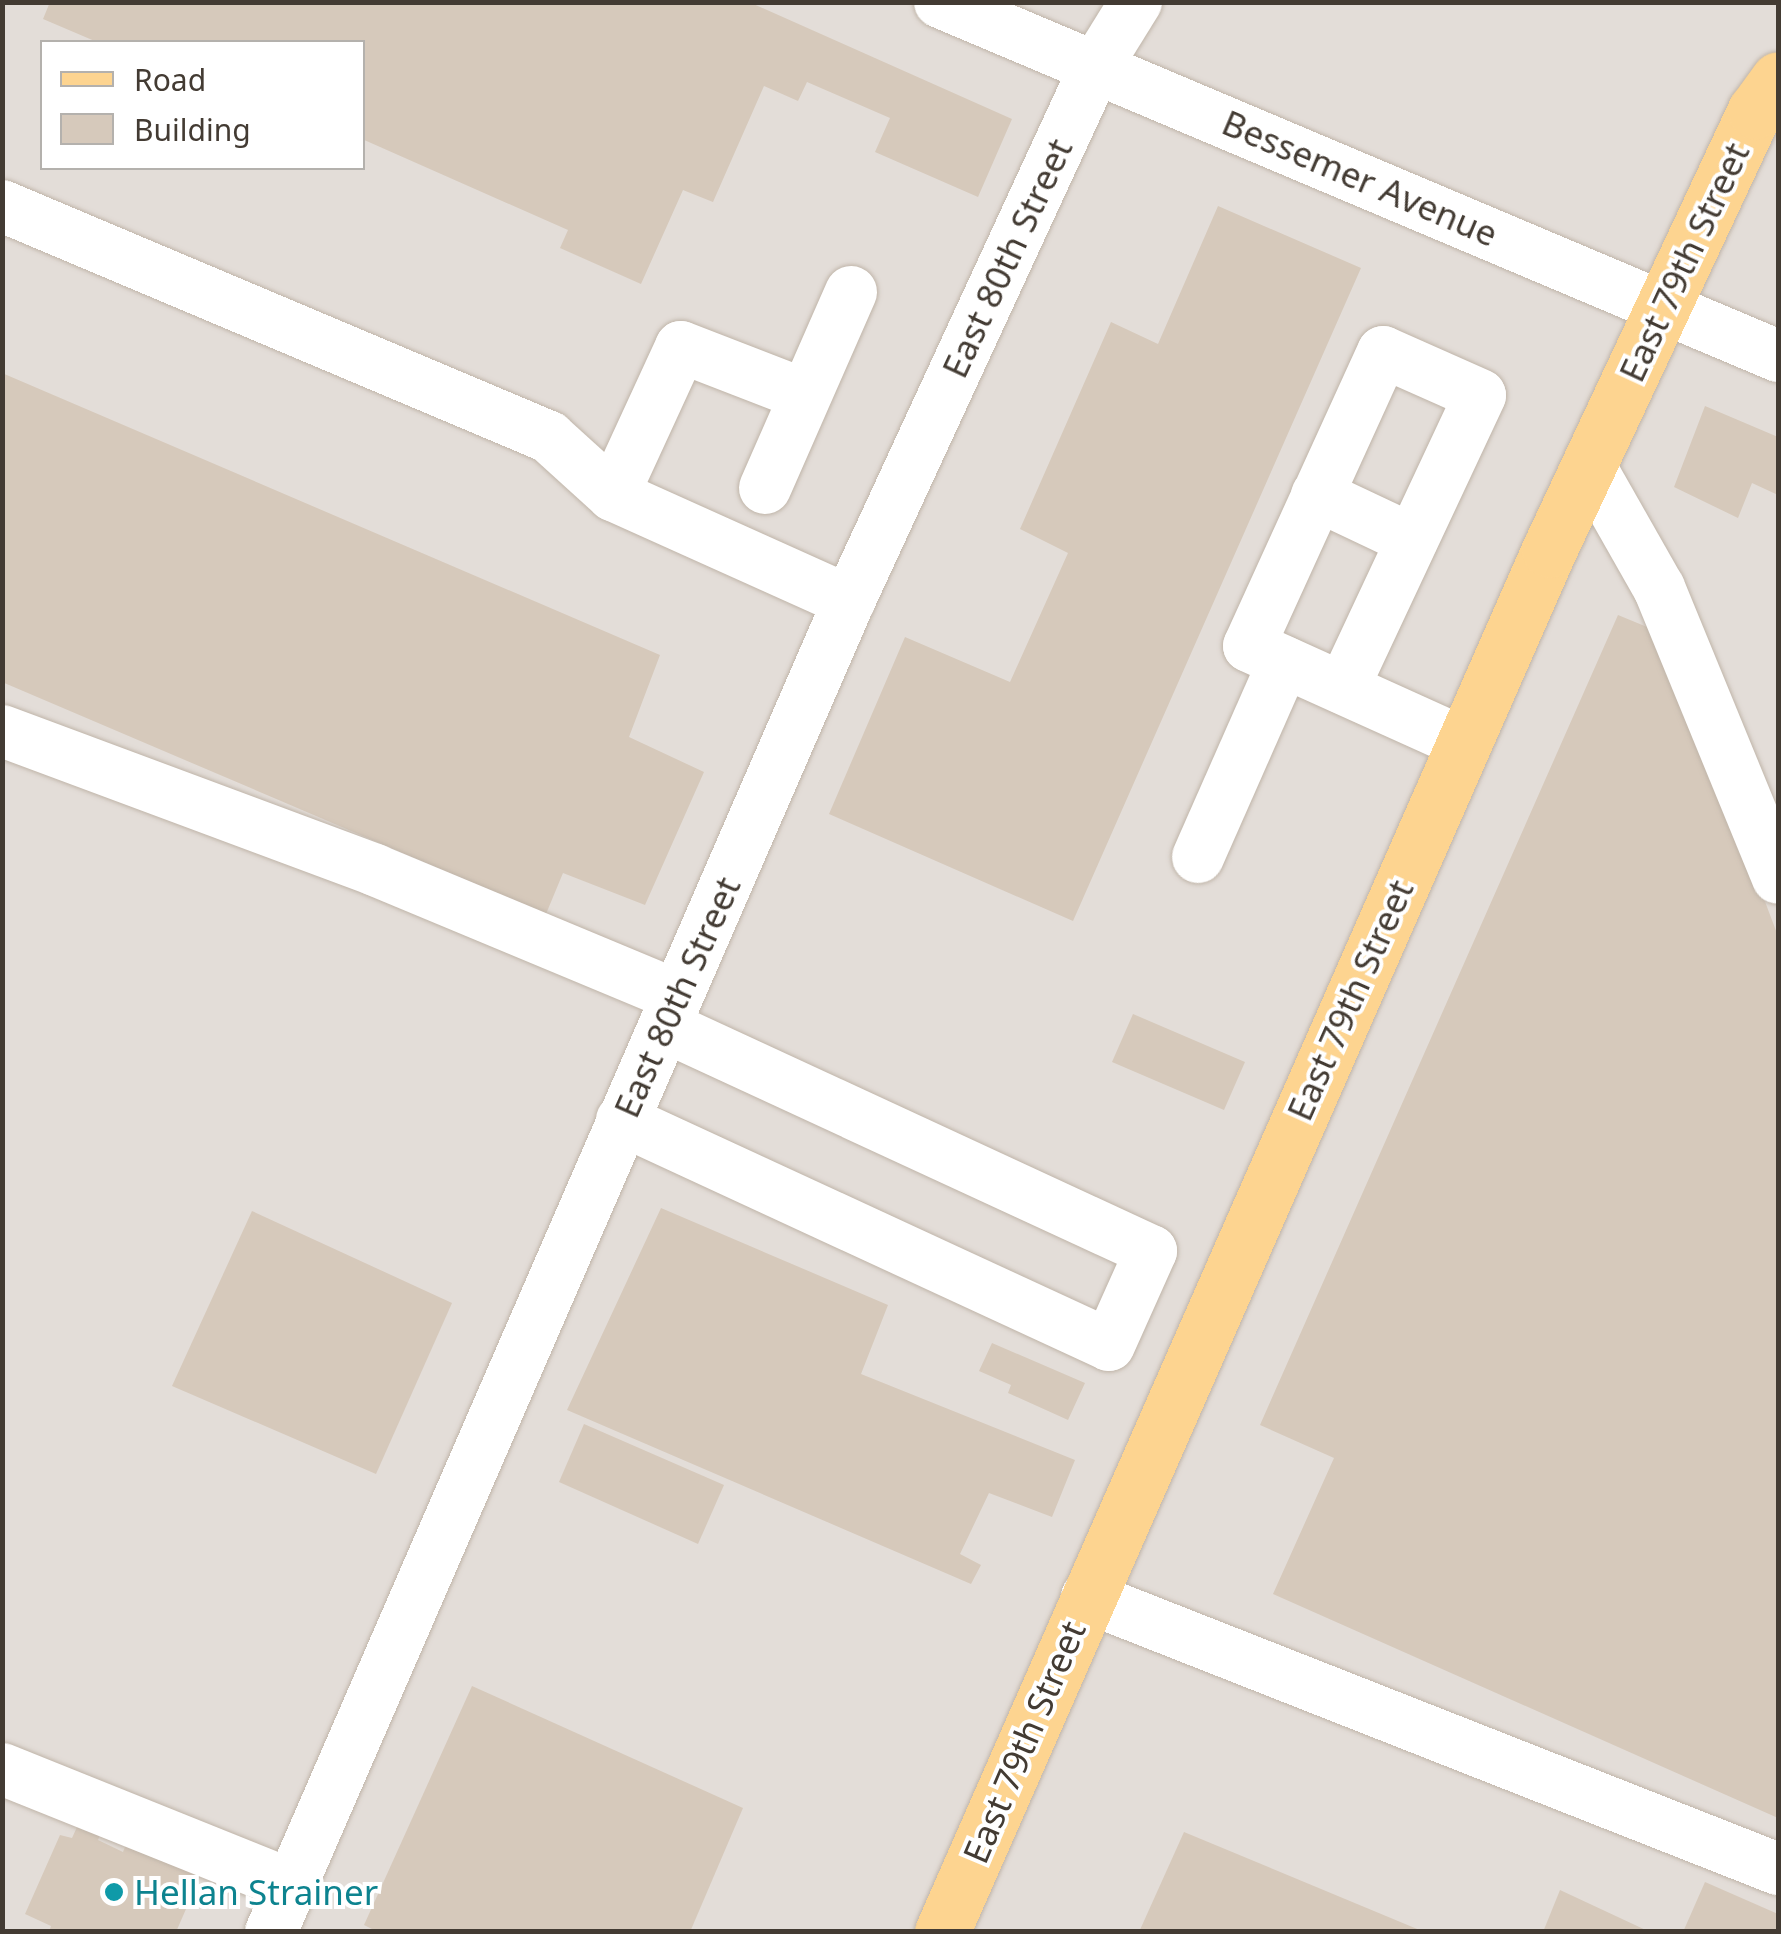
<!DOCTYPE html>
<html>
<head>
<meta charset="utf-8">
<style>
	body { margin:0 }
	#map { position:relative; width:1781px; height:1934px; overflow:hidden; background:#f1ece3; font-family:"Noto Sans",sans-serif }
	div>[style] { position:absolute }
	.industrial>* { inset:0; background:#e3ddd8 }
	.building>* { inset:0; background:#d6c9bb }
	.roads { filter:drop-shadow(0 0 2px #c0b5a9) drop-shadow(0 0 2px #c0b5a9) }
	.minor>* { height:52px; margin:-26px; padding:0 26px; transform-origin:26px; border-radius:26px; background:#fff }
	.major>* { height:55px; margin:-27.5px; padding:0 27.5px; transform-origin:27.5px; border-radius:27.5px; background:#fdd490 }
	.dots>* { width:28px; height:28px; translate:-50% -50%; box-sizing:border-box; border:5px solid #fff; border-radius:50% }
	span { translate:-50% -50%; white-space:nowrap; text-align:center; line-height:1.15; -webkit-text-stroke:8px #fff; paint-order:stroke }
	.street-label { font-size:35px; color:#433b33 }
	.culture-label { font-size:35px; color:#0d838f }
	.left { translate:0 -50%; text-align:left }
	.frame { position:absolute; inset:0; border:5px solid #433b33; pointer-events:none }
	.legend { position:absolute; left:40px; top:40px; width:325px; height:130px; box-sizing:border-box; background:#fff; border:2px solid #b4b1ad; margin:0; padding:12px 18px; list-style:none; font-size:30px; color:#433b33 }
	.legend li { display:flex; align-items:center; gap:20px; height:50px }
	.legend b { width:50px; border:2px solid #b4b1ad }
</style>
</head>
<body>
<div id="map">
	<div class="industrial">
		<div style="clip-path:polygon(evenodd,3px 3px,1778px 3px,1778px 1931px,3px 1931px,3px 3px,42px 42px,362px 42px,362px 168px,42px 168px,42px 42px)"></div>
	</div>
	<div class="building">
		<div style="clip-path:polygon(50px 2px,749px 2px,1012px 119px,978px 197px,875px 152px,890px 118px,807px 82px,798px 101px,764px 86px,713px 202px,683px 190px,641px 284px,560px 248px,568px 230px,362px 139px,362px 42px,97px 42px,43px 19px)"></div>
		<div style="clip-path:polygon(1218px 206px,1361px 268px,1073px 921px,829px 814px,905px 637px,1010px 682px,1068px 553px,1020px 529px,1111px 322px,1158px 344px)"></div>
		<div style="clip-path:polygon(2px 373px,660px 655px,629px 737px,704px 772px,645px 905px,563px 873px,546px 914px,2px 682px)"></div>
		<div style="clip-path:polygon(1705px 406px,1778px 437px,1778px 495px,1752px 483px,1738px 518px,1674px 487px)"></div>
		<div style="clip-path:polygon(1618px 615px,1664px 634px,1778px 936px,1778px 1818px,1273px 1594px,1334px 1458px,1260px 1425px)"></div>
		<div style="clip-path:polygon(1133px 1014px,1245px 1062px,1224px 1110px,1112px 1062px)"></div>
		<div style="clip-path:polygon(661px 1208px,888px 1305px,861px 1374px,1075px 1460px,1052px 1517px,989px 1493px,960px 1554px,981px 1565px,971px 1584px,567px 1410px)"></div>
		<div style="clip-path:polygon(252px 1211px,452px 1303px,376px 1474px,172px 1386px)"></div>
		<div style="clip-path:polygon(992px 1343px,1085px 1383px,1068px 1420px,1008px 1393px,1011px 1385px,979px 1371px)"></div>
		<div style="clip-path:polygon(584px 1424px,724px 1485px,698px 1544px,559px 1482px)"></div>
		<div style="clip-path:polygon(472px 1686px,743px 1808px,690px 1932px,378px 1932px,364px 1925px)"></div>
		<div style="clip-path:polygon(83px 1814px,105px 1823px,98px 1840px,123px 1852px,129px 1837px,203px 1870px,176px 1932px,49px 1932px,51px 1926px,25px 1914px,60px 1835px,72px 1838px)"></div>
		<div style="clip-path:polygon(1184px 1832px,1422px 1931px,1422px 1932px,1139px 1932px)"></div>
		<div style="clip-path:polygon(1705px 1882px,1778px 1914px,1778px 1932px,1683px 1932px)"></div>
		<div style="clip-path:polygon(1560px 1890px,1650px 1932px,1543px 1932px)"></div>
	</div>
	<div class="roads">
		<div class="minor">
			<div style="left:940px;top:2px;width:910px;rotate:22.9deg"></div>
			<div style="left:2px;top:206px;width:594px;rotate:22.89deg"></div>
			<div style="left:549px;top:437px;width:86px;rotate:42.2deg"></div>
			<div style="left:805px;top:395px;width:133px;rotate:-158.8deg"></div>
			<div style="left:681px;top:347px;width:163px;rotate:114.7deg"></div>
			<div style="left:613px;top:495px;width:259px;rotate:24.2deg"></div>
			<div style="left:1589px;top:465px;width:142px;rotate:60.4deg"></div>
			<div style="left:1659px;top:588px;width:313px;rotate:67.7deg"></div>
			<div style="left:765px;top:488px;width:214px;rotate:-66.3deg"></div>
			<div style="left:1317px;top:495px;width:105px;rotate:25.3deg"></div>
			<div style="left:1343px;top:688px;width:323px;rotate:-64.9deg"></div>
			<div style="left:1480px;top:395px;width:106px;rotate:-156.1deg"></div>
			<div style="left:1383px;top:352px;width:323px;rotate:114.5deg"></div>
			<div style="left:1249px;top:646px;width:236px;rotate:24.3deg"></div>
			<div style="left:2px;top:731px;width:398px;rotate:20.4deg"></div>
			<div style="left:375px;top:870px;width:327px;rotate:22.6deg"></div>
			<div style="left:1198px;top:857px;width:213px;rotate:-66.2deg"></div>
			<div style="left:622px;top:1120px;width:536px;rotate:24.8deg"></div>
			<div style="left:1109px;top:1345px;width:103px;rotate:-65.9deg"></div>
			<div style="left:1151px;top:1251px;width:536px;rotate:-155.2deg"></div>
			<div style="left:1087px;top:1597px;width:743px;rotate:21.49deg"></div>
			<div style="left:2px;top:1769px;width:311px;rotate:21.9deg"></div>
			<div style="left:271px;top:1932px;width:1451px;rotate:-66.53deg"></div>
			<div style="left:849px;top:601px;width:587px;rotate:-65.22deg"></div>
			<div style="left:1095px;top:68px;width:78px;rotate:-58.2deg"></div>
		</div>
		<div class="major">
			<div style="left:942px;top:1932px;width:1509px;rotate:-66.29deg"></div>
			<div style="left:1549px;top:550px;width:485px;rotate:-64.9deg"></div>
			<div style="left:1755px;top:111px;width:39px;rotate:-54deg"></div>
		</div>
	</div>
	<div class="dots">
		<div style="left:114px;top:1892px;background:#0f9aa8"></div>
	</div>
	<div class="street-label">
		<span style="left:1360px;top:178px;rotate:23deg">Bessemer Avenue</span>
		<span style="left:1007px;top:258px;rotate:-65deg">East 80th Street</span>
		<span style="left:1684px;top:262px;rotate:-65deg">East 79th Street</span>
		<span style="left:677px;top:997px;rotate:-66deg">East 80th Street</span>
		<span style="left:1350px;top:1000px;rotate:-66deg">East 79th Street</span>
		<span style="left:1024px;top:1742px;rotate:-67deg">East 79th Street</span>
	</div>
	<div class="culture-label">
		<span class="left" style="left:134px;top:1892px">Hellan Strainer</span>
	</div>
	<div class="frame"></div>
	<ul class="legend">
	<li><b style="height:12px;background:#fdd490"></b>Road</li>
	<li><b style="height:28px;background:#d6c9bb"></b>Building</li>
	</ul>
</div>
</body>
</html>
